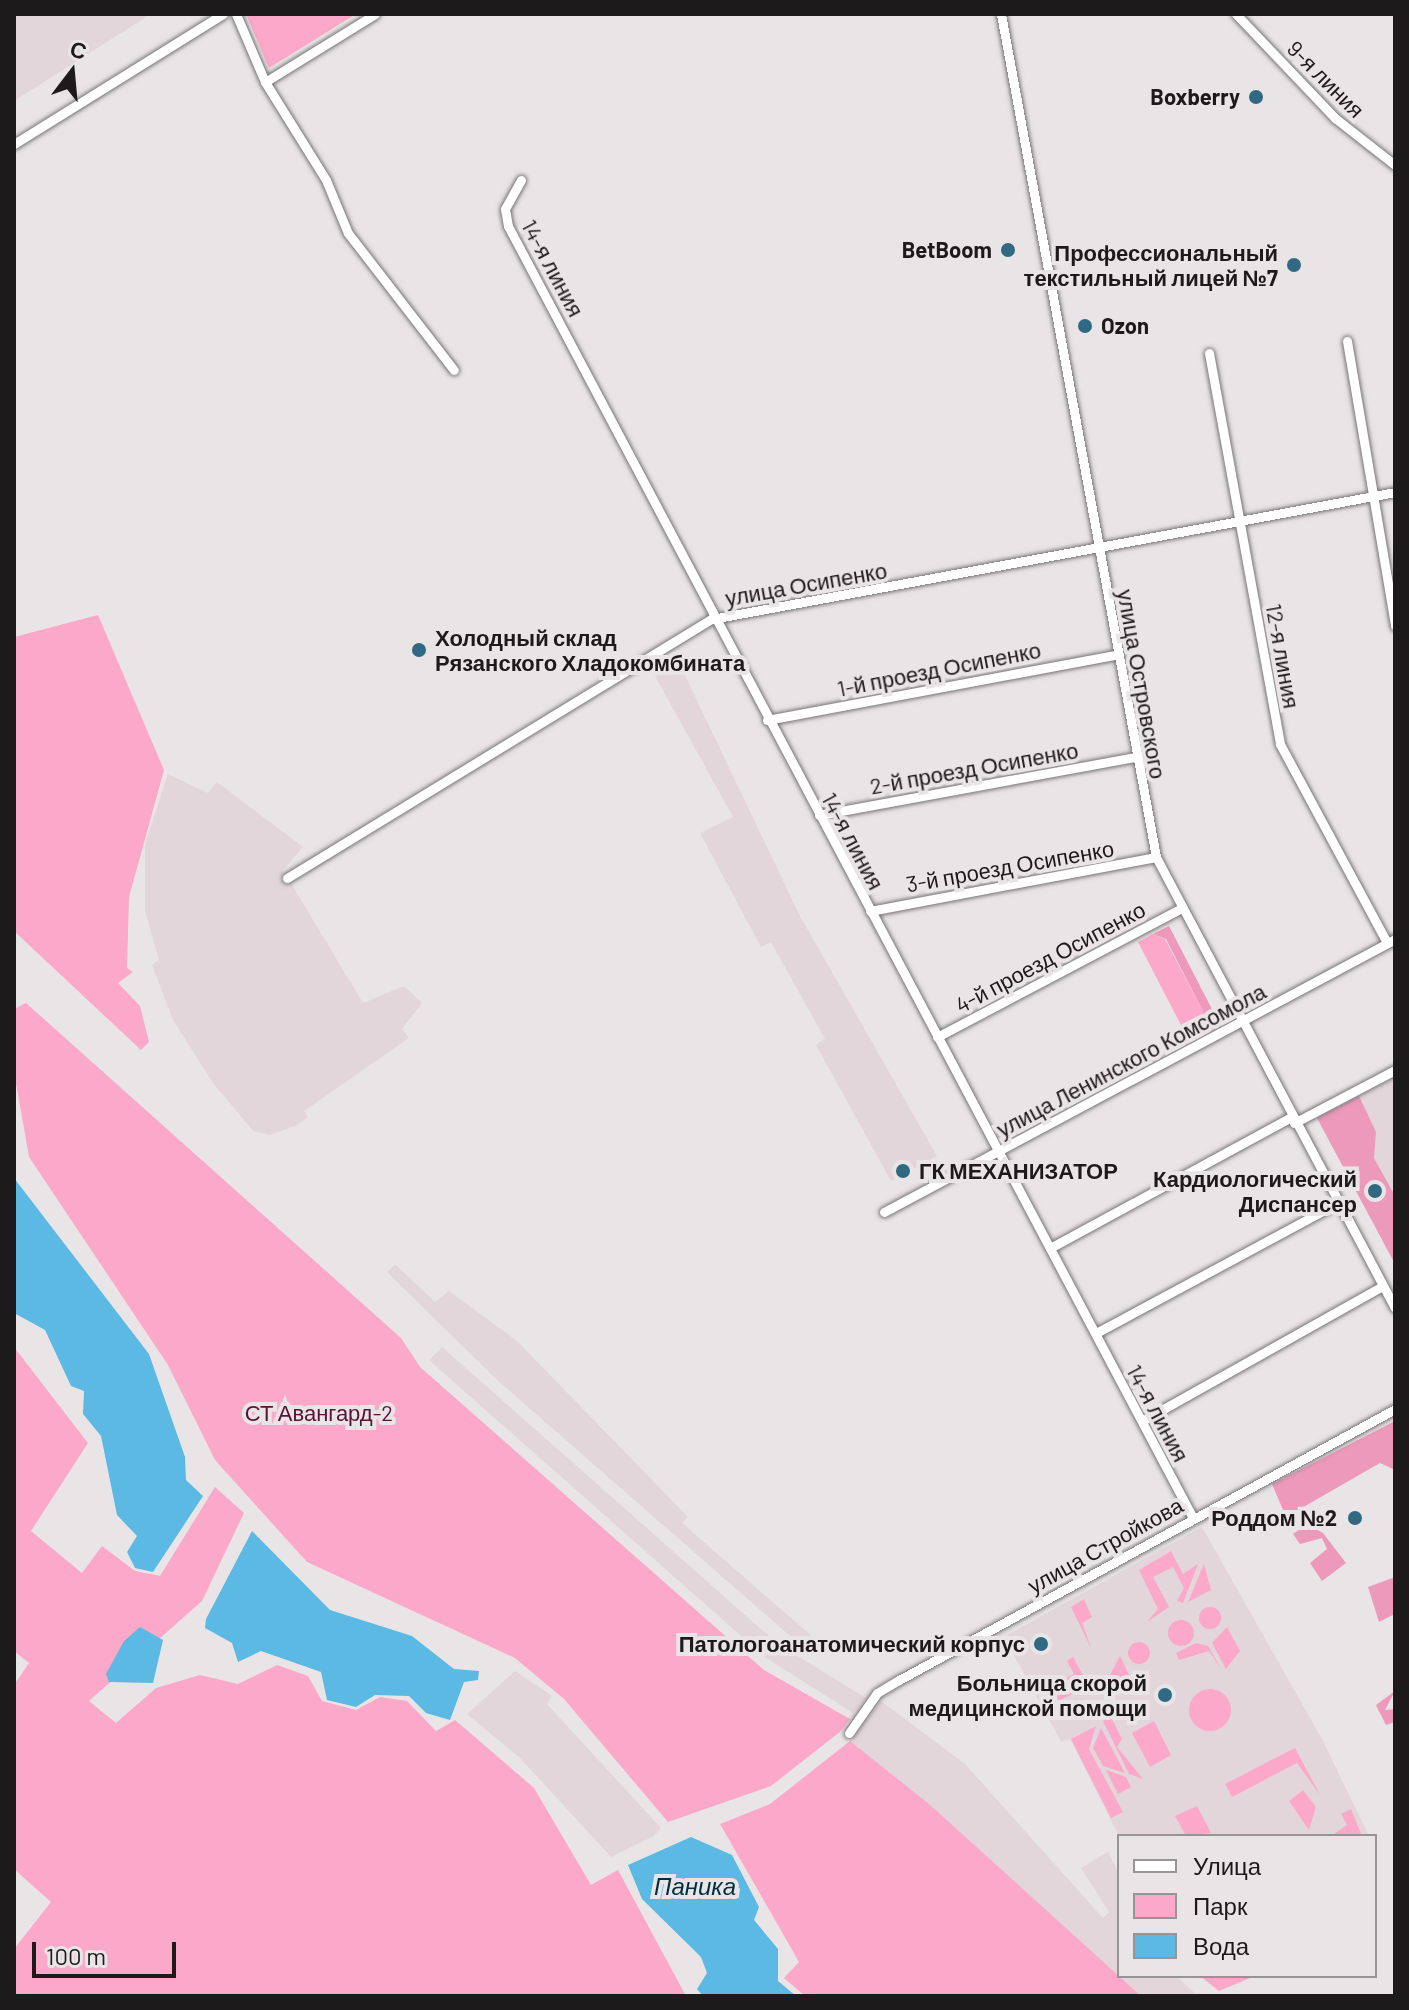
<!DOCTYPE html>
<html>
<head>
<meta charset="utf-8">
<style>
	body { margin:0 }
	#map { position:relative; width:1409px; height:2010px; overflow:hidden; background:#e9e5e6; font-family:Barlow,sans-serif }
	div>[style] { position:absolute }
	.built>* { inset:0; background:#e2d6da }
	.green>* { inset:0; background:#fca8c8 }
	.round { border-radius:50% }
	.forest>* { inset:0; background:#ed99ba }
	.water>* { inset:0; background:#5bb9e4 }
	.roads { filter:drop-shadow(0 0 2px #787576) drop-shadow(0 0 2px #787576) }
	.minor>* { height:9px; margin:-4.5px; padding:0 4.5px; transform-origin:4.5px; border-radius:4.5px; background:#fff }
	.dots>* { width:22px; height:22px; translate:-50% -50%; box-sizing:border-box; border:4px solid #e9e5e6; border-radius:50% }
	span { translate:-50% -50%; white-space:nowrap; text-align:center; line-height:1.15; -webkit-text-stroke:8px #e9e5e6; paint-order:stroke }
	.street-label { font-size:22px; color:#1c1a1b }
	.poi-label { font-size:22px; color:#1c1a1b; font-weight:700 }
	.right { translate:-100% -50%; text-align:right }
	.left { translate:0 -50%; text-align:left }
	.park-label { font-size:22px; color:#5a1135 }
	.water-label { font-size:24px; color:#012e3f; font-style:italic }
	.frame { position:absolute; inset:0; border:16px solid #1c1a1b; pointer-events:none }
	.legend { position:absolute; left:1117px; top:1834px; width:260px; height:144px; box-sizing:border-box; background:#e9e5e6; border:2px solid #979495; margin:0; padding:10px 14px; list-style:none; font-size:24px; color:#1c1a1b }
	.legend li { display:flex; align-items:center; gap:16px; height:40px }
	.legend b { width:40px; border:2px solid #979495 }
	.north { position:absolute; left:32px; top:32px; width:80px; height:80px; -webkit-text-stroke:6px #e9e5e6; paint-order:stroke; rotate:16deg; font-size:22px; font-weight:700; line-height:32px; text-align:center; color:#1c1a1b }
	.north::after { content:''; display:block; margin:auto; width:28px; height:36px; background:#1c1a1b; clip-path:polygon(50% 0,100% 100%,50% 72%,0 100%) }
	.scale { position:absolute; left:32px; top:1942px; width:144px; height:36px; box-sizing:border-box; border:4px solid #1c1a1b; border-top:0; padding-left:10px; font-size:24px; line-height:28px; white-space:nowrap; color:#1c1a1b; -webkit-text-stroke:6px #e9e5e6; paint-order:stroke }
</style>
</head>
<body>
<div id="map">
	<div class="built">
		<div style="clip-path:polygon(14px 14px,151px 14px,14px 101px)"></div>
		<div style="clip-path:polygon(680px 665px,800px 916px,937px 1156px,891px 1181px,816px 1045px,825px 1039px,771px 942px,761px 947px,700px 833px,733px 817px,655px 676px)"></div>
		<div style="clip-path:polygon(168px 774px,208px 793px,217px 782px,303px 847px,283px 870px,363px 1003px,404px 986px,422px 1003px,402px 1029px,409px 1038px,304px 1111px,308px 1117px,297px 1125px,270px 1135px,253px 1131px,213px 1083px,173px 1020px,152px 965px,159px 960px,145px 911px,145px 844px)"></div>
		<div style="clip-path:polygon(1395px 1077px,1395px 1264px,1317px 1118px)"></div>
		<div style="clip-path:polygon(395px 1264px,435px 1302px,449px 1291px,517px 1341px,688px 1517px,682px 1523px,821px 1644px,813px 1656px,497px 1380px,387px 1272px)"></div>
		<div style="clip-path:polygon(442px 1347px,778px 1644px,866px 1698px,853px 1713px,766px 1658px,429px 1360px)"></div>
		<div style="clip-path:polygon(1202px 1527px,1322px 1739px,1369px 1836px,1119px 1836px,1070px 1739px,1061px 1742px,1004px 1637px)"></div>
		<div style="clip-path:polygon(515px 1671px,552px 1696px,547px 1704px,661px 1828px,654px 1836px,611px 1857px,520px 1758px,467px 1714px)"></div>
		<div style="clip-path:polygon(881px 1701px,965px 1764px,1103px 1918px,1109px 1912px,1081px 1868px,1108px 1852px,1119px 1874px,1119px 1976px,1176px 1976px,1198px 1996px,1141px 1996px,850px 1741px)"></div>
	</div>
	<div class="green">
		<div style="clip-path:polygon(246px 14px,356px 14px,269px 68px)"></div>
		<div style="clip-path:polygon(98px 615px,164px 770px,129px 897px,127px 968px,133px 972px,118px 983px,140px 1006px,149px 1042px,141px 1050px,14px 931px,14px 637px)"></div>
		<div style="clip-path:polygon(1153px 934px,1165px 939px,1207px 1019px,1184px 1031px,1138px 942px)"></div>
		<div style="clip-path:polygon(26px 1003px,401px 1338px,420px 1367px,764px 1670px,850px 1719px,841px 1731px,771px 1786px,668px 1822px,564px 1699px,515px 1658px,307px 1562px,215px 1460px,168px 1365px,29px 1157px,14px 1072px,14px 1009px)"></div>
		<div style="clip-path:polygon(14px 1347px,88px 1443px,31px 1531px,82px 1573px,102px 1546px,135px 1571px,160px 1576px,215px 1487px,244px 1513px,202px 1601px,89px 1701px,116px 1723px,156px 1688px,200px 1675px,238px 1684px,277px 1665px,308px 1676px,322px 1701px,356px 1710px,380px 1697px,407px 1701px,436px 1731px,455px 1720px,534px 1788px,591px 1885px,618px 1870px,686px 1996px,14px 1996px,14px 1949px,51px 1902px,14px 1869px,14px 1685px,29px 1663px,14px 1651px)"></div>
		<div style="clip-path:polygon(1171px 1551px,1183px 1574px,1198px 1564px,1183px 1603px,1177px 1601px,1184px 1588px,1173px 1567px,1153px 1577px,1169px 1607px,1147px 1622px,1158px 1609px,1139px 1570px)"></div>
		<div style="clip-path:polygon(1204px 1564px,1211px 1590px,1188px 1602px)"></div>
		<div style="clip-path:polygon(1084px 1599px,1092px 1617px,1082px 1623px,1092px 1650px,1071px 1607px)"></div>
		<div class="round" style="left:1199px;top:1607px;width:22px;height:22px"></div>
		<div class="round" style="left:1168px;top:1620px;width:26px;height:26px"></div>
		<div style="clip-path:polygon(1227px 1627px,1240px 1651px,1226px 1669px,1212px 1643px)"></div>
		<div class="round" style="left:1128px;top:1642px;width:22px;height:22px"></div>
		<div style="clip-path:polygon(1196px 1643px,1208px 1646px,1222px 1670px,1209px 1651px,1179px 1660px,1176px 1653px)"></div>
		<div style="clip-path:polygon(1120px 1656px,1130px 1677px,1109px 1690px,1105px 1684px)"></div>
		<div style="clip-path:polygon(1073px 1657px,1089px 1686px,1058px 1701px,1052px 1685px,1074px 1674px,1067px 1661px)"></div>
		<div class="round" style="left:1189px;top:1689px;width:42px;height:42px"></div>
		<div style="clip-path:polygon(1111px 1717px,1122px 1739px,1117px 1747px,1143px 1779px,1129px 1774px,1103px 1721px)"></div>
		<div style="clip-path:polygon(1154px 1721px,1171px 1755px,1150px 1767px,1132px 1733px)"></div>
		<div style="clip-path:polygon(1096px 1726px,1089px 1749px,1123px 1812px,1111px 1818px,1071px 1739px)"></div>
		<div style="clip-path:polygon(1101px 1728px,1125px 1773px,1103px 1766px,1093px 1748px)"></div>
		<div style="clip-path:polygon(850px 1741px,929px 1804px,1141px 1996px,805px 1996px,784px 1978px,799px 1962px,720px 1824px,770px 1804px)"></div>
		<div style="clip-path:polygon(1295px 1748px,1320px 1795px,1297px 1763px,1232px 1797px,1225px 1784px)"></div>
		<div style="clip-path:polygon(1106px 1770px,1126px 1777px,1131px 1787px,1118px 1794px)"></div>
		<div style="clip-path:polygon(1303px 1790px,1316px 1807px,1309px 1830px,1289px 1801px)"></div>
		<div style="clip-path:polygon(1197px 1806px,1211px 1833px,1186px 1836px,1175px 1816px)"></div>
		<div style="clip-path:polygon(1351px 1809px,1362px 1836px,1331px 1836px,1347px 1825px,1341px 1814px)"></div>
		<div style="clip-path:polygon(1200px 1976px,1249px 1976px,1250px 1978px,1219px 1991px)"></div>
	</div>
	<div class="forest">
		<div style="clip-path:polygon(1169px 926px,1215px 1015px,1207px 1019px,1166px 939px,1153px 934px)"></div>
		<div style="clip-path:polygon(1359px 1096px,1376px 1132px,1374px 1158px,1395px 1196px,1395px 1264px,1317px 1118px)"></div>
		<div style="clip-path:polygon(1395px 1421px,1395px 1470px,1380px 1463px,1286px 1517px,1272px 1484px)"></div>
		<div style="clip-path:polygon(1307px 1524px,1323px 1533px,1346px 1563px,1322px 1581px,1310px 1563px,1327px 1549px,1322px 1538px,1300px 1544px,1293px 1534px)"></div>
		<div style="clip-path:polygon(1395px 1577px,1395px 1614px,1379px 1622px,1368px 1587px)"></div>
		<div style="clip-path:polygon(1395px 1691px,1385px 1710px,1395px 1709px,1395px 1722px,1386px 1725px,1376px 1705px)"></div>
	</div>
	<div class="water">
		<div style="clip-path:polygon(14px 1178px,149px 1354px,185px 1457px,186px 1480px,203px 1496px,153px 1572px,135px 1568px,127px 1552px,137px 1536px,117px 1515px,101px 1436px,83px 1414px,84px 1391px,71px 1386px,45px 1330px,14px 1313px)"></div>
		<div style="clip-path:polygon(252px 1531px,330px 1610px,412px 1636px,454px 1669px,479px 1671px,478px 1680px,464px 1682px,450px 1720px,426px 1713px,409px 1696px,375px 1695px,356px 1707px,327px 1700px,321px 1672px,261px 1651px,238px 1662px,232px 1643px,205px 1628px,206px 1619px)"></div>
		<div style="clip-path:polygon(140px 1627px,163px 1640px,153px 1683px,109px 1682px,106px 1674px,124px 1641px)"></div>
		<div style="clip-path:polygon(691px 1837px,732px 1855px,759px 1907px,754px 1920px,778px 1949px,778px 1981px,796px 1996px,703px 1996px,697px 1989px,707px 1973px,701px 1957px,642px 1899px,628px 1865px)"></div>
	</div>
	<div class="roads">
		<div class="minor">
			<div style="left:236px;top:14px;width:74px;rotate:66.9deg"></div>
			<div style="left:265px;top:82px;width:129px;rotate:-31.7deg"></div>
			<div style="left:1001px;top:14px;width:857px;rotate:79.58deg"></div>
			<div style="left:1156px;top:857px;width:510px;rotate:62.08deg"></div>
			<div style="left:1236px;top:14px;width:144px;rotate:46.4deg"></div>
			<div style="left:1335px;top:118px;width:76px;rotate:38.1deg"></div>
			<div style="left:265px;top:82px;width:115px;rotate:58.1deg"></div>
			<div style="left:326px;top:180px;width:57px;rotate:67.5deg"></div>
			<div style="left:348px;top:233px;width:173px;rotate:52.3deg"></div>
			<div style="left:14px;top:144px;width:246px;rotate:-31.9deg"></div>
			<div style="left:521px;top:180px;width:33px;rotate:119deg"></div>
			<div style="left:505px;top:209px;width:17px;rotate:80deg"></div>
			<div style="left:508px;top:226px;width:1462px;rotate:62.07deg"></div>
			<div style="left:1347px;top:341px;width:289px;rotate:80.4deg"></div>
			<div style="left:1209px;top:353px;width:397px;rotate:79.7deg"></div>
			<div style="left:1280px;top:744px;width:226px;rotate:61.7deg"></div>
			<div style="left:767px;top:720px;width:357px;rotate:-10.6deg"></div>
			<div style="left:819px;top:815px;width:322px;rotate:-10.4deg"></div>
			<div style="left:287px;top:878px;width:498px;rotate:-31.4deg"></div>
			<div style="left:712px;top:619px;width:695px;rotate:-10.53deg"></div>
			<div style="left:870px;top:911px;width:291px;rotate:-10.7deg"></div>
			<div style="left:937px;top:1037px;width:275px;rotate:-27.8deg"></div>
			<div style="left:1294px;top:1123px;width:114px;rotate:-27.7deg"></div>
			<div style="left:884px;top:1212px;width:579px;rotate:-28.11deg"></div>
			<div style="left:1050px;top:1248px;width:274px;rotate:-28.5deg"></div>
			<div style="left:1096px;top:1333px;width:274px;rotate:-28.3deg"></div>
			<div style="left:1142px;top:1421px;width:274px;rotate:-29.3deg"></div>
			<div style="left:849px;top:1733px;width:49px;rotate:-55deg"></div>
			<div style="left:877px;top:1693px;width:26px;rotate:-31deg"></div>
			<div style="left:899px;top:1680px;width:565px;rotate:-28.65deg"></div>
		</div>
	</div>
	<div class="dots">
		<div style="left:1256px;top:97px;background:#316983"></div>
		<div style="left:1008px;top:250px;background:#316983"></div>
		<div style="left:1294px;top:265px;background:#316983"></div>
		<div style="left:1085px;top:326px;background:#316983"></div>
		<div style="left:419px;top:650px;background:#316983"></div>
		<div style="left:903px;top:1171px;background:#316983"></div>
		<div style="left:1375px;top:1191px;background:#316983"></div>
		<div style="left:1355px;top:1518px;background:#316983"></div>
		<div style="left:1041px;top:1644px;background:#316983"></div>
		<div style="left:1165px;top:1695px;background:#316983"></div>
	</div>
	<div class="street-label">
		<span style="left:1326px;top:79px;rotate:45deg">9-я линия</span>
		<span style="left:553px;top:268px;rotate:62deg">14-я линия</span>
		<span style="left:806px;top:584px;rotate:-10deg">улица Осипенко</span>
		<span style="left:1283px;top:656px;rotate:80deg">12-я линия</span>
		<span style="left:939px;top:669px;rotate:-11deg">1-й проезд Осипенко</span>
		<span style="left:1142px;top:684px;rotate:80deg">улица Островского</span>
		<span style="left:974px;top:768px;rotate:-10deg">2-й проезд Осипенко</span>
		<span style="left:853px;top:841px;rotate:62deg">14-я линия</span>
		<span style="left:1010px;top:866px;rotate:-10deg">3-й проезд Осипенко</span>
		<span style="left:1050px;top:957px;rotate:-28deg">4-й проезд Осипенко</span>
		<span style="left:1131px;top:1060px;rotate:-28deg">улица Ленинского Комсомола</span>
		<span style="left:1158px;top:1413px;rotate:62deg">14-я линия</span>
		<span style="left:1105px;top:1545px;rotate:-29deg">улица Стройкова</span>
	</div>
	<div class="poi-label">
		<span class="right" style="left:1240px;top:97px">Boxberry</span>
		<span class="right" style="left:992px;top:250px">BetBoom</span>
		<span class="right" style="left:1278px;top:265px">Профессиональный<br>текстильный лицей №7</span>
		<span class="left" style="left:1101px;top:326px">Ozon</span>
		<span class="left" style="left:435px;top:650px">Холодный склад<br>Рязанского Хладокомбината</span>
		<span class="left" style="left:919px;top:1171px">ГК МЕХАНИЗАТОР</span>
		<span class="right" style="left:1357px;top:1191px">Кардиологический<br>Диспансер</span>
		<span class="right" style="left:1337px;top:1518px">Роддом №2</span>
		<span class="right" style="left:1025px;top:1644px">Патологоанатомический корпус</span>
		<span class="right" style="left:1147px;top:1695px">Больница скорой<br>медицинской помощи</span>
	</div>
	<div class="park-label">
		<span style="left:319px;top:1413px">СТ Авангард-2</span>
	</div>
	<div class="water-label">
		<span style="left:695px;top:1886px">Паника</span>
	</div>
	<div class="frame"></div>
	<ul class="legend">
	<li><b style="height:10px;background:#fff"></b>Улица</li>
	<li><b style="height:22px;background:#fca8c8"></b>Парк</li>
	<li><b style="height:22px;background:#5bb9e4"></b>Вода</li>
	</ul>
	<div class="north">С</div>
	<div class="scale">100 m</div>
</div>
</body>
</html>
